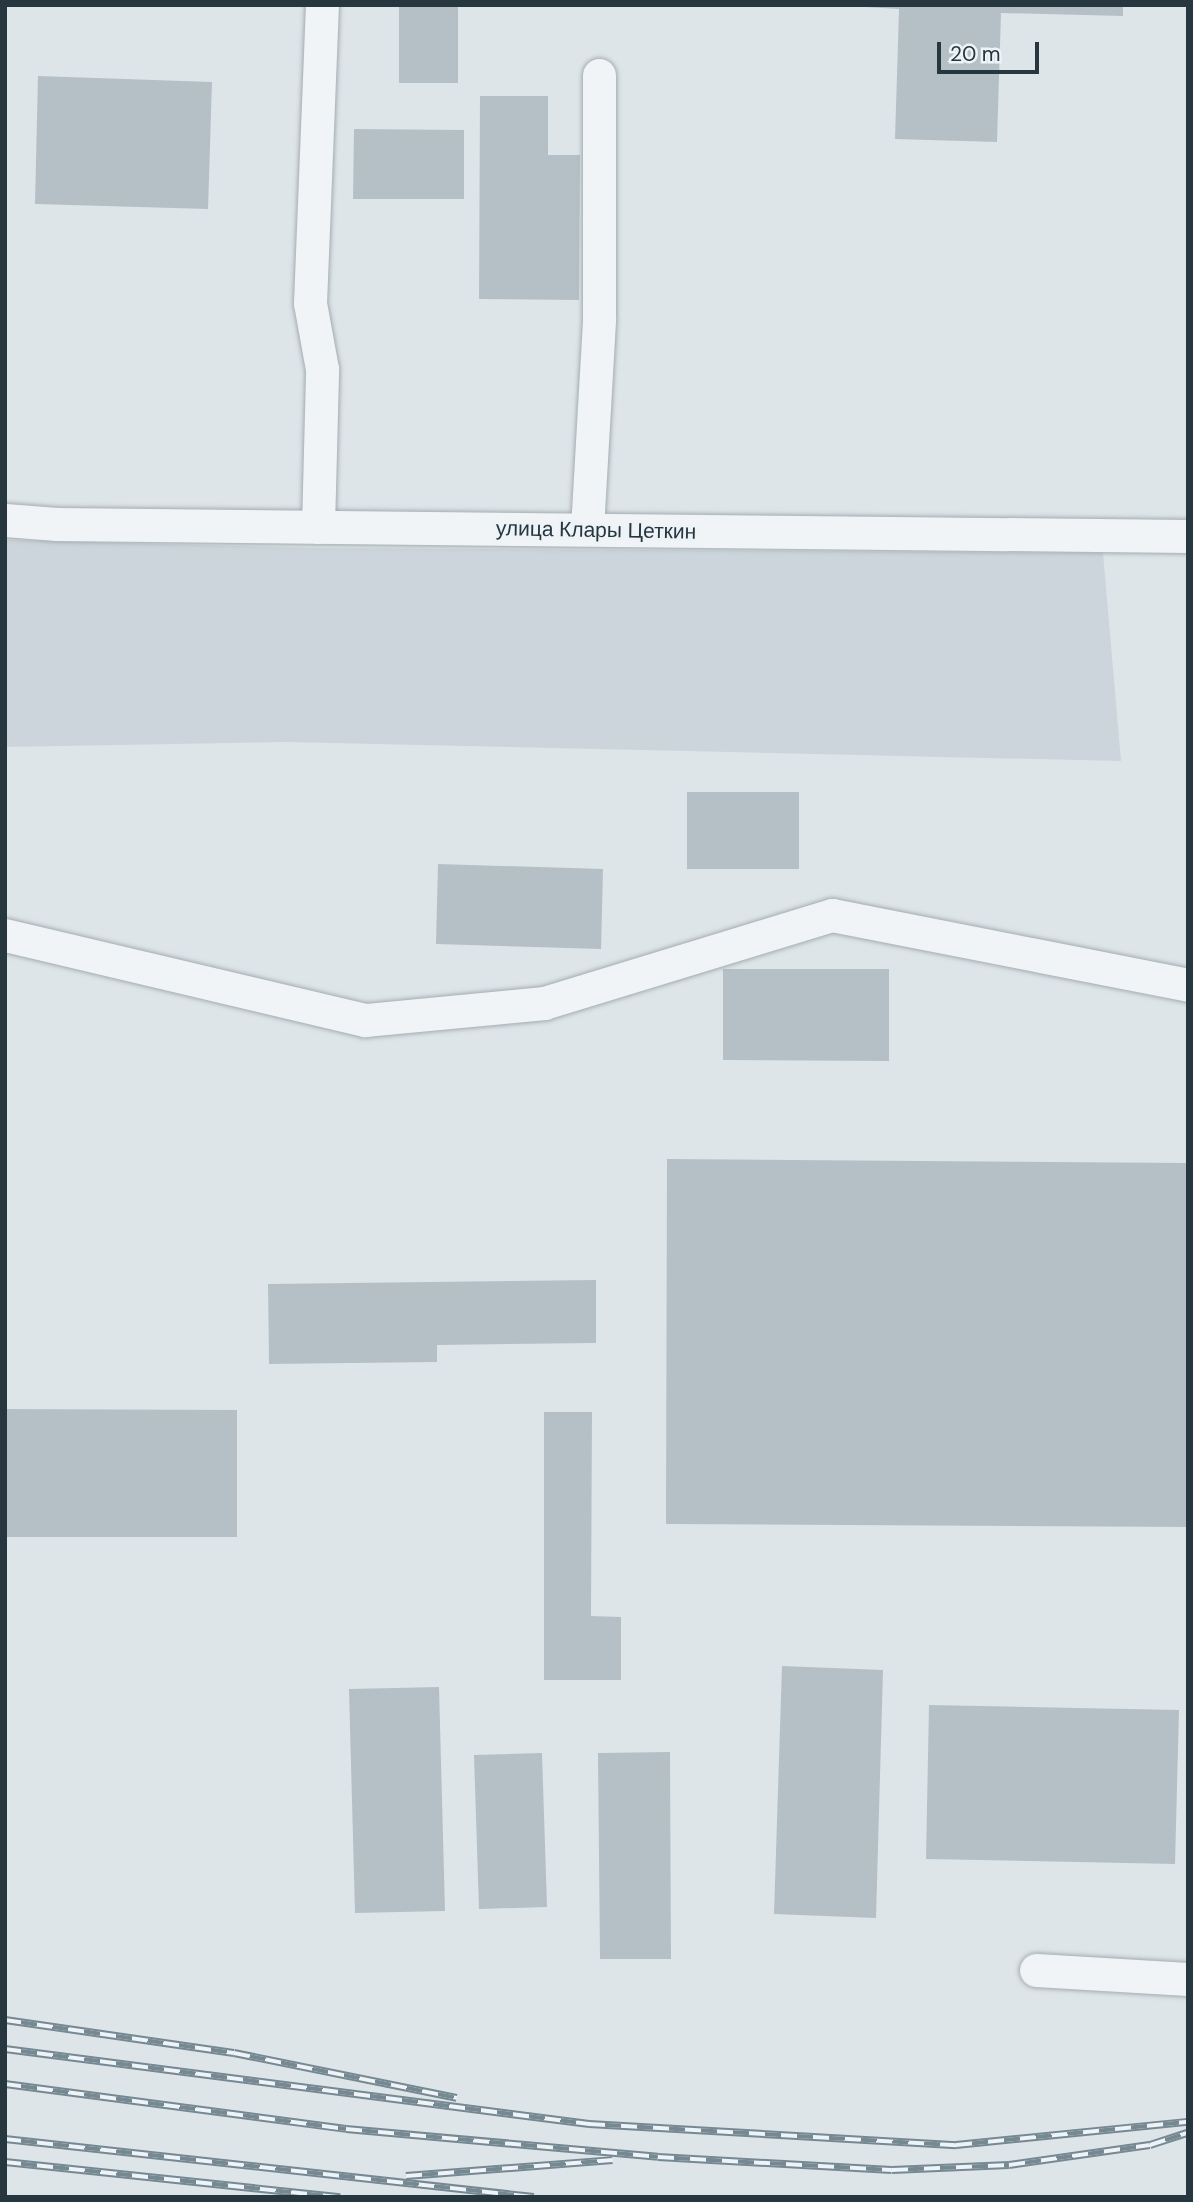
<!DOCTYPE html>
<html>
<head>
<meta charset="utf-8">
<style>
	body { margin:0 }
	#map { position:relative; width:1193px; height:2202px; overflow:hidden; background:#dee5e8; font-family:"DM Sans",sans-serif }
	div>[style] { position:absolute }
	.built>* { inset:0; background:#ccd5db }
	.building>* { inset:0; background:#b5c0c6 }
	.roads { filter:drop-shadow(0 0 2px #a3adb2) drop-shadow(0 0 2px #a3adb2) }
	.minor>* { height:33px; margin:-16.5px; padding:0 16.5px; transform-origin:16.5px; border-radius:16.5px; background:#f1f4f7 }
	.rail>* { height:8px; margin-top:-4px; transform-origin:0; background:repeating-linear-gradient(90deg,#edf3f6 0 16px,#768993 0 32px); box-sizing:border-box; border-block:2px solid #768993 }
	span { translate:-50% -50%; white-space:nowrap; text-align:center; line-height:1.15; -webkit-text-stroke:6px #edf3f6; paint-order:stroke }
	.street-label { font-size:21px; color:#263740 }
	.frame { position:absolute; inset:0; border:7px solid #263740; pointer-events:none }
	.scale { position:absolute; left:937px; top:42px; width:102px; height:32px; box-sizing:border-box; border:4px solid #263740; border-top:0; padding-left:9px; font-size:21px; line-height:24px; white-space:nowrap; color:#263740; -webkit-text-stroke:5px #edf3f6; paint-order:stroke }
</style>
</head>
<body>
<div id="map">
	<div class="built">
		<div style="clip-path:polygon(5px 540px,315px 548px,1103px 553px,1121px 761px,288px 742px,5px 747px)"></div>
	</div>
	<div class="building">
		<div style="clip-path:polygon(399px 5px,458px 5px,458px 83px,399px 83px)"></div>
		<div style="clip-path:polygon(830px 5px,1123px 5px,1123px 16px,1001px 13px,997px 142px,895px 139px,899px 9px)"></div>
		<div style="clip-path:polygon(38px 76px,212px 82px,208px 209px,35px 204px)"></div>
		<div style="clip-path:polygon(480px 96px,548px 96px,548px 155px,580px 155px,579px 300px,479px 299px)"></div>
		<div style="clip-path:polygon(354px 129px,464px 130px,464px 199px,353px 199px)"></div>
		<div style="clip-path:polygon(687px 792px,799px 792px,799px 869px,687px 869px)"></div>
		<div style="clip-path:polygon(438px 864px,603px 869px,601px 949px,436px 944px)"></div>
		<div style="clip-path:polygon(723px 969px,889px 969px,889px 1061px,723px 1060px)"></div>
		<div style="clip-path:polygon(667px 1159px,1188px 1163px,1188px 1527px,666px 1524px)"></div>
		<div style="clip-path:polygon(596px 1280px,596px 1343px,437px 1345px,437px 1362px,269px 1364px,268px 1284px)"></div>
		<div style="clip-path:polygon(5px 1409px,237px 1410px,237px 1537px,5px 1537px)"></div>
		<div style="clip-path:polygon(544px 1412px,592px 1412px,591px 1616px,621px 1617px,621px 1680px,544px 1680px)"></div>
		<div style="clip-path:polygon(782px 1666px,883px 1670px,876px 1918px,774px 1914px)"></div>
		<div style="clip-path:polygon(439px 1687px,445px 1911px,355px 1913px,349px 1689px)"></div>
		<div style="clip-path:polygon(929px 1705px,1179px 1710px,1175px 1864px,926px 1859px)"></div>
		<div style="clip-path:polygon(670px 1752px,671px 1959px,600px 1959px,598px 1753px)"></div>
		<div style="clip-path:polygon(542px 1753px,547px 1907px,479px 1909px,474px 1755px)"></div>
	</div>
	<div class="roads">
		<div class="minor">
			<div style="left:5px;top:520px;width:52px;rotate:4.4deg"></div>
			<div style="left:57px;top:524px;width:1131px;rotate:0.61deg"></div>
			<div style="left:318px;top:527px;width:158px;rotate:-88.5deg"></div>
			<div style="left:322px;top:369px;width:67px;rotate:-100.3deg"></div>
			<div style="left:310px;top:303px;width:298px;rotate:-87.7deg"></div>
			<div style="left:587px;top:529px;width:211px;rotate:-86.7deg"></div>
			<div style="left:599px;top:318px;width:243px;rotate:-90deg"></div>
			<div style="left:5px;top:935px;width:370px;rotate:13.3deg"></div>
			<div style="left:365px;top:1020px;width:180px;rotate:-5.4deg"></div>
			<div style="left:544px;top:1003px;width:301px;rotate:-17deg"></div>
			<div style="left:832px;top:915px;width:363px;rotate:11.1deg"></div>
			<div style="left:1036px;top:1970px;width:152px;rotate:3.4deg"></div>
		</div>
	</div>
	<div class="rail">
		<div style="left:5px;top:2020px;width:231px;rotate:8.2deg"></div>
		<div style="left:234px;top:2053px;width:227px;rotate:11.4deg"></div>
		<div style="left:5px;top:2049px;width:589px;rotate:7.32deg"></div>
		<div style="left:589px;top:2124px;width:368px;rotate:3.3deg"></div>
		<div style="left:956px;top:2145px;width:233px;rotate:-5.7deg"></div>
		<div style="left:5px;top:2084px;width:344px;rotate:7.5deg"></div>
		<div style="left:346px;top:2129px;width:313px;rotate:5.1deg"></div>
		<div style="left:658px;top:2157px;width:234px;rotate:3.2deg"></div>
		<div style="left:892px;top:2170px;width:117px;rotate:-2.4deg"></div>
		<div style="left:1009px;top:2165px;width:142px;rotate:-8.1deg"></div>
		<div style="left:1150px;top:2145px;width:40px;rotate:-18deg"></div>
		<div style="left:5px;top:2139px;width:532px;rotate:6.26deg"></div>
		<div style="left:5px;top:2162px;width:337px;rotate:6deg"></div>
		<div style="left:406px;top:2176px;width:207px;rotate:-4.4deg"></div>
	</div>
	<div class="street-label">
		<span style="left:596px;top:530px;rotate:1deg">улица Клары Цеткин</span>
	</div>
	<div class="frame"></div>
	<div class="scale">20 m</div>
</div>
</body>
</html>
